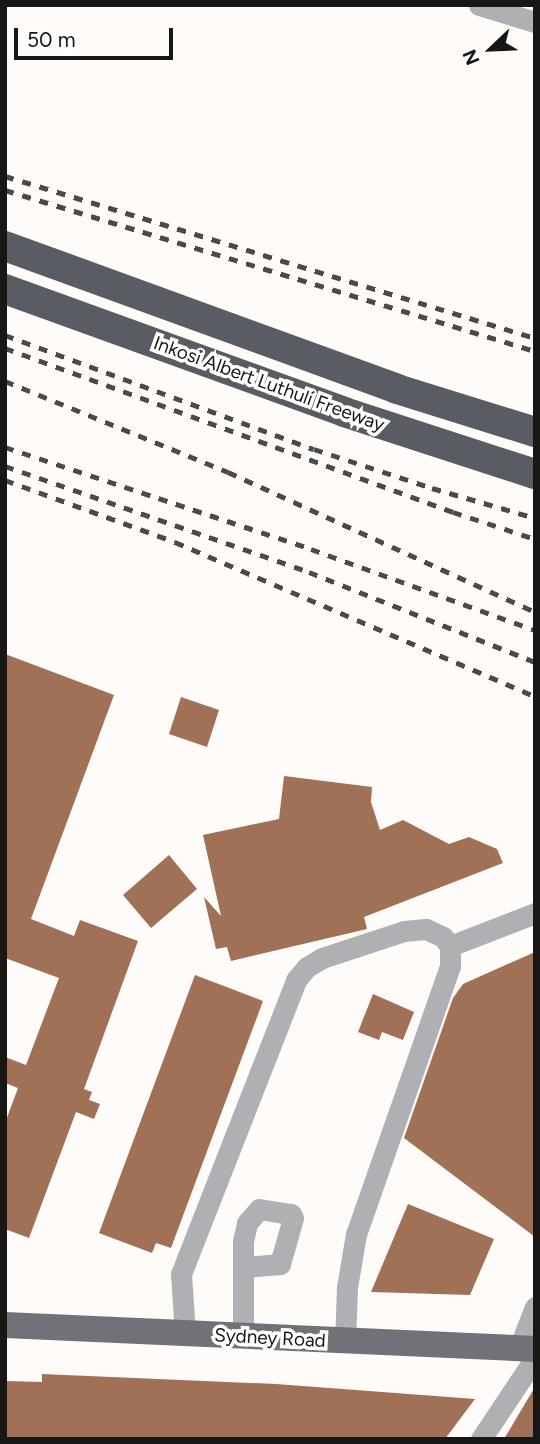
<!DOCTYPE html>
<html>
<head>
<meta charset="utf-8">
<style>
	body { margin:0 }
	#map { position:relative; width:540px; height:1444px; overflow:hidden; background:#fefbf9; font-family:Figtree,sans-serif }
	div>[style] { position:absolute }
	.building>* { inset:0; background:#a07057 }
	.minor>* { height:21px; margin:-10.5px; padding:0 10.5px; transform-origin:10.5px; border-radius:10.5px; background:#afb0b3 }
	.major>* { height:26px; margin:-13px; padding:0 13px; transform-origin:13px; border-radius:13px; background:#707278 }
	.highway>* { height:30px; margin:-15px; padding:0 15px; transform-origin:15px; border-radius:15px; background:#5a5c63 }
	.rail>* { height:5px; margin-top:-2.5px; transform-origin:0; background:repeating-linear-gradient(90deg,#4c4a48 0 9px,transparent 0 18px) }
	span { translate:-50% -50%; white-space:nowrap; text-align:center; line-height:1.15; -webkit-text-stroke:7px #fff; paint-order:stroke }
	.street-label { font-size:19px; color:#191715 }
	.frame { position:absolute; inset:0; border:7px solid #191715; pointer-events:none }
	.north { position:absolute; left:456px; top:14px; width:70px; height:70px; -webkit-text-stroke:5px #fff; paint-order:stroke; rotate:247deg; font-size:19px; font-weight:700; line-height:28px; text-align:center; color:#191715 }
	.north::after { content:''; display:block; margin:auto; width:24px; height:32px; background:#191715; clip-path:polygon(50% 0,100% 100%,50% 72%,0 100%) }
	.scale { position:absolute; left:14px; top:28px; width:159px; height:32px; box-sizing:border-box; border:4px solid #191715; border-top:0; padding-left:9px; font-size:21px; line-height:24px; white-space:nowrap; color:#191715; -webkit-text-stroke:5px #fff; paint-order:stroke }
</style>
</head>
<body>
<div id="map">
	<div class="building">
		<div style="clip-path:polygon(5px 654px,114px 695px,31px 919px,74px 936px,80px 920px,138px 941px,84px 1089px,92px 1092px,89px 1100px,100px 1104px,94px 1119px,76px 1112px,29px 1238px,5px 1229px,5px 1123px,18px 1088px,5px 1083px,5px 1057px,26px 1065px,59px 978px,5px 958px)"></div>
		<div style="clip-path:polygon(181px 697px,219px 710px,207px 747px,169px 734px)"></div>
		<div style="clip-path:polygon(284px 776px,372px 787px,371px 802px,380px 830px,403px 820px,449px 844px,469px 837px,497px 849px,503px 863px,364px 917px,367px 929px,231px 961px,227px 947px,216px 949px,204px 897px,221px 916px,203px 835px,279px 819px)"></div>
		<div style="clip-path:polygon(169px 855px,197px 889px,151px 928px,123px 895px)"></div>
		<div style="clip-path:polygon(535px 952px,535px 1237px,404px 1138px,453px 998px,463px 984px)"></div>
		<div style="clip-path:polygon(195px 975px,263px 1001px,171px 1248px,156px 1243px,152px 1253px,99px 1233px)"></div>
		<div style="clip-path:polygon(373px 994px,414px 1012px,403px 1040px,382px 1032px,379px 1040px,358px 1032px)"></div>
		<div style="clip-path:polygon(408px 1204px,494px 1239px,470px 1295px,371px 1292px)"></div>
		<div style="clip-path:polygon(42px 1374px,276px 1384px,475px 1399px,445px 1439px,5px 1439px,5px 1381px,42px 1382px)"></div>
		<div style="clip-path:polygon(535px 1387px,535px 1439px,504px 1439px)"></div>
	</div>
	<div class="minor">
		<div style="left:479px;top:5px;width:59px;rotate:16.9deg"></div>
		<div style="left:450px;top:946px;width:91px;rotate:-21.2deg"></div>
		<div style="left:185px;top:1334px;width:60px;rotate:-93.8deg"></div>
		<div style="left:181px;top:1274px;width:316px;rotate:-68.6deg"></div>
		<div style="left:296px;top:980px;width:17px;rotate:-50deg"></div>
		<div style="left:307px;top:967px;width:17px;rotate:-31deg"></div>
		<div style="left:322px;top:958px;width:86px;rotate:-18.2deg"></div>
		<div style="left:404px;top:931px;width:22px;rotate:-5deg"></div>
		<div style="left:426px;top:929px;width:19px;rotate:25deg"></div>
		<div style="left:443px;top:937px;width:11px;rotate:52deg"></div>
		<div style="left:450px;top:946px;width:20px;rotate:90deg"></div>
		<div style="left:450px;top:966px;width:284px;rotate:109.3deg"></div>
		<div style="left:356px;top:1234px;width:54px;rotate:99.6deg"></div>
		<div style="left:347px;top:1287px;width:54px;rotate:92.1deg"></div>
		<div style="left:243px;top:1337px;width:96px;rotate:-90deg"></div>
		<div style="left:243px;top:1241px;width:18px;rotate:-77deg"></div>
		<div style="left:247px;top:1223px;width:18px;rotate:-49deg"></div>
		<div style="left:259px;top:1209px;width:32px;rotate:9deg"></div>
		<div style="left:291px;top:1214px;width:4px;rotate:63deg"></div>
		<div style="left:293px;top:1218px;width:48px;rotate:105.8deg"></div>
		<div style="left:280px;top:1264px;width:36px;rotate:175deg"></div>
		<div style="left:519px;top:1348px;width:44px;rotate:-68.7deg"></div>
		<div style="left:481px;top:1439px;width:97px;rotate:-56.3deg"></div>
	</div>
	<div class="major">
		<div style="left:5px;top:1325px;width:531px;rotate:2.59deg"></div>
	</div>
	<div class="highway">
		<div style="left:5px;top:246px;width:417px;rotate:20deg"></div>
		<div style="left:397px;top:389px;width:145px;rotate:17.3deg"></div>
		<div style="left:5px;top:289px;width:361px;rotate:19.9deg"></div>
		<div style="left:344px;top:412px;width:201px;rotate:18deg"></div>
	</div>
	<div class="rail">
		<div style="left:5px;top:176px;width:554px;rotate:17deg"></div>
		<div style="left:5px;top:190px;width:554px;rotate:16.9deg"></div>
		<div style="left:5px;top:335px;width:329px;rotate:20.3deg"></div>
		<div style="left:314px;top:449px;width:124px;rotate:18.3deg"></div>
		<div style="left:432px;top:488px;width:107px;rotate:16.2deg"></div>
		<div style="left:5px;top:348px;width:477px;rotate:20.1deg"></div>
		<div style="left:453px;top:512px;width:86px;rotate:18.2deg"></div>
		<div style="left:5px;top:381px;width:241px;rotate:22.2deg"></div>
		<div style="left:228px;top:472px;width:337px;rotate:24.5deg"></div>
		<div style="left:5px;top:447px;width:323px;rotate:18.4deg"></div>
		<div style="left:311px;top:549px;width:238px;rotate:19.9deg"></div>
		<div style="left:5px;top:466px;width:322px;rotate:19.2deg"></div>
		<div style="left:309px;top:572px;width:243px;rotate:21.7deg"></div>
		<div style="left:5px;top:480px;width:181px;rotate:20deg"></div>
		<div style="left:175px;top:542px;width:392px;rotate:23.2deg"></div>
	</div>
	<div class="street-label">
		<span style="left:269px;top:384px;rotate:20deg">Inkosi Albert Luthuli Freeway</span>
		<span style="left:270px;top:1338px;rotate:3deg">Sydney Road</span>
	</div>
	<div class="frame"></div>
	<div class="north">N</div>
	<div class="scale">50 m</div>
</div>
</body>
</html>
